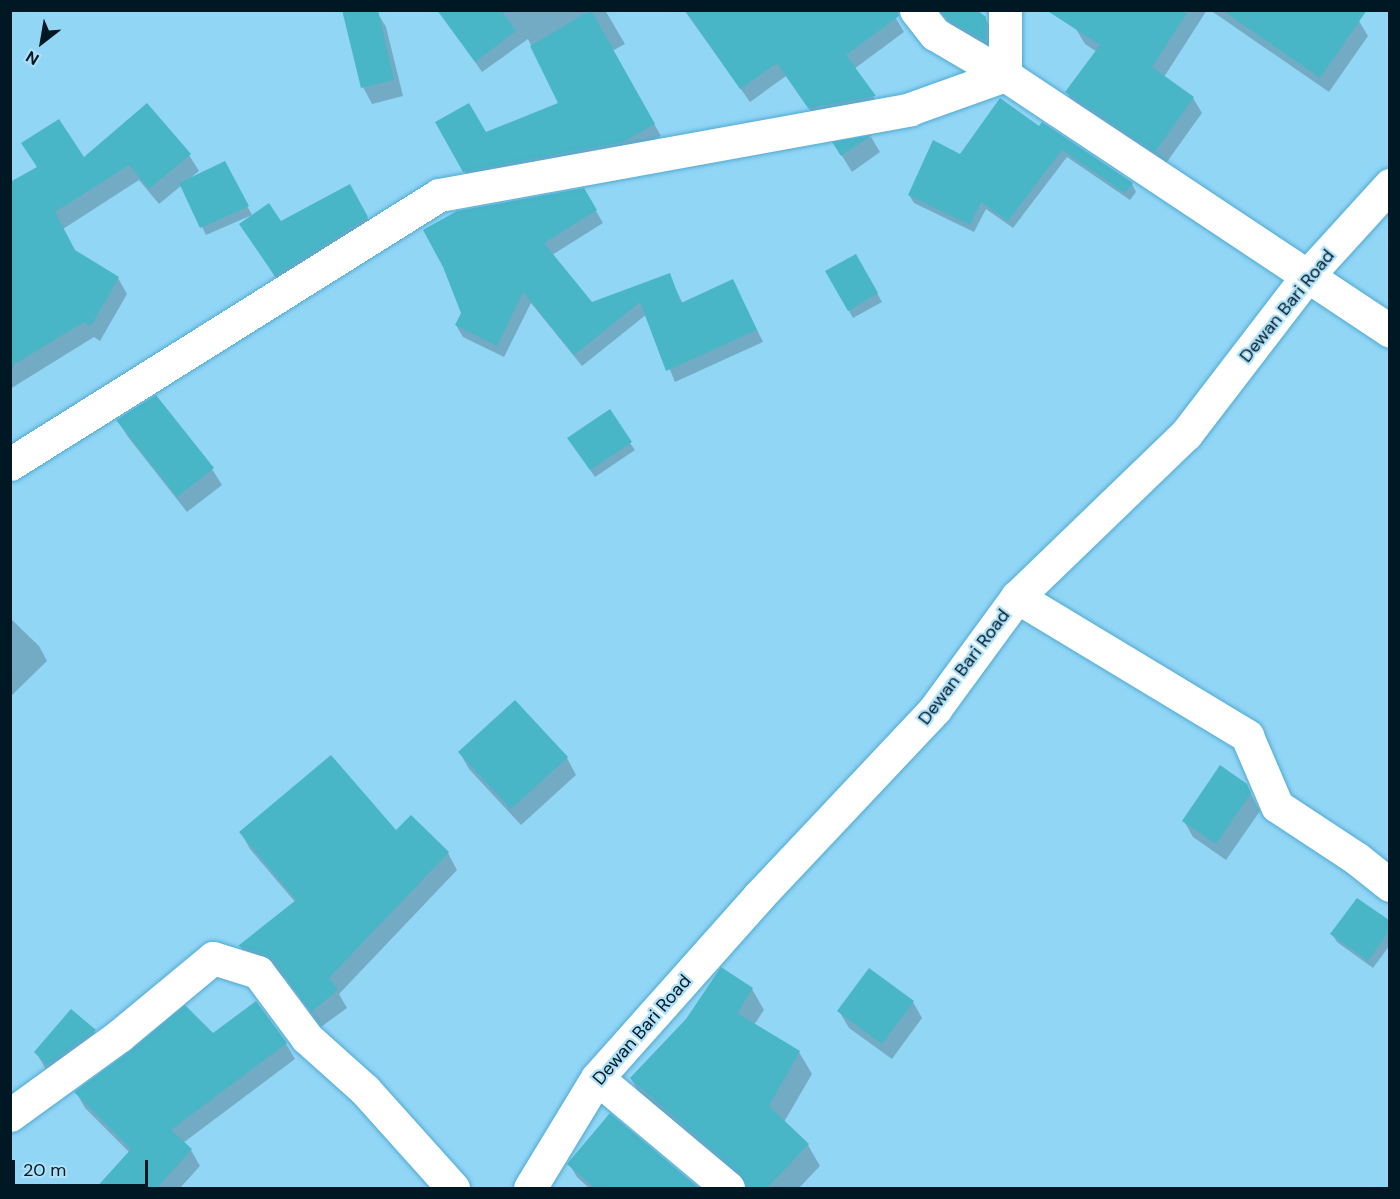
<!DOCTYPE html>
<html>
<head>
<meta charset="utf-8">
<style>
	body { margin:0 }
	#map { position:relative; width:1400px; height:1199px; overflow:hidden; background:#92d6f6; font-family:"DM Sans",sans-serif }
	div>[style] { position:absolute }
	.shadow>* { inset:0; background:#0003 }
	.building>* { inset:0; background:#48b6c6 }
	.roads { filter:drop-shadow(0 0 2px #50aad1) drop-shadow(0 0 2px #50aad1) }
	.minor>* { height:33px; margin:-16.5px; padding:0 16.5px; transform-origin:16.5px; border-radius:16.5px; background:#fff }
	span { translate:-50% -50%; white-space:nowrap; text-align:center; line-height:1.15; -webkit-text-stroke:4.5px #afe1f9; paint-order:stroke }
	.street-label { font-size:18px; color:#001824 }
	.frame { position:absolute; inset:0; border:12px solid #001824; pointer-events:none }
	.north { position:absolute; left:12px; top:12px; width:60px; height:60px; -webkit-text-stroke:4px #afe1f9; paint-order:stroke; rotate:211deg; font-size:16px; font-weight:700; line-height:24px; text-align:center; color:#001824 }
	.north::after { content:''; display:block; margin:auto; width:21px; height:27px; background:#001824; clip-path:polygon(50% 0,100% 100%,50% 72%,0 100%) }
	.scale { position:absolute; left:12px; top:1160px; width:136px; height:27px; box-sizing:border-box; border:3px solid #001824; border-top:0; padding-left:8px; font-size:18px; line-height:21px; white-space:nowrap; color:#001824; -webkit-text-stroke:4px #afe1f9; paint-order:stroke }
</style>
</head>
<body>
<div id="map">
	<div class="shadow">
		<div style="clip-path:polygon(376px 10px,386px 27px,403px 96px,372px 104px,363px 87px)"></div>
		<div style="clip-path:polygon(464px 10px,605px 10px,625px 44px,612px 51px,661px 136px,630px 154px,471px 183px,437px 123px,485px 134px,560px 104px,528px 39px,482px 72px,448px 23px)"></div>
		<div style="clip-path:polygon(684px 10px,891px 10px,904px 32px,854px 69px,882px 110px,818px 122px,786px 76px,750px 102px)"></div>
		<div style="clip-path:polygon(938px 10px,974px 10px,985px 18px,990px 27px,989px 48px,954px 28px)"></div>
		<div style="clip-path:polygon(1086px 10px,1207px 10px,1164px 77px,1193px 98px,1202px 113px,1164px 166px,1075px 107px,1067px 92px,1097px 52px,1085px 44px,1076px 29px)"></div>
		<div style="clip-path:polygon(1210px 10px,1345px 10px,1359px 21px,1368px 36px,1329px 92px)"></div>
		<div style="clip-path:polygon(1040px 128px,1132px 184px,1136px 192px,1130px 200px,1067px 157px,1013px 228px,986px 209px,974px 232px,914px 203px,909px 195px,960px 156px)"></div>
		<div style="clip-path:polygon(871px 137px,880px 152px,852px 172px,834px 143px)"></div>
		<div style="clip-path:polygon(189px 155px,199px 171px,188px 180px,224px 163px,252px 215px,206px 235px,182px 185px,159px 204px,139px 180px,63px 229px,75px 252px,118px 278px,127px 294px,100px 341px,94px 337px,10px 389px,10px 249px,84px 160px)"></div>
		<div style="clip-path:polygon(583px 189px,603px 223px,552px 255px,592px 304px,669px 275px,683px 304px,733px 281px,763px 342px,675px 382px,647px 314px,582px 366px,531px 303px,504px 357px,463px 337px,456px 325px)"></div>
		<div style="clip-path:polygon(359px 202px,376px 234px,285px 292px,251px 240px)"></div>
		<div style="clip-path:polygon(856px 256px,882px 302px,853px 318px,827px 272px)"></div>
		<div style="clip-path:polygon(118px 421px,212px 469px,222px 485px,187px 512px,128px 437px)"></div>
		<div style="clip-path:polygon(630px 443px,635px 450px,595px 477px,574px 447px)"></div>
		<div style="clip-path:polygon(10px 618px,39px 646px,47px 661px,10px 697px)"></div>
		<div style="clip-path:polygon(515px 702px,567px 758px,576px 775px,521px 825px,469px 769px,460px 753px)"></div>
		<div style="clip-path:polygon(1246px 785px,1260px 811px,1226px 860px,1193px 837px,1184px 821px)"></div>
		<div style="clip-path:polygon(241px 833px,396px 833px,448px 853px,457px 870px,339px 994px,347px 1008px,321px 1027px,284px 977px,274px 970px,249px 962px,240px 946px,296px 903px,250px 849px)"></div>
		<div style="clip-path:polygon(1357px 900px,1390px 922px,1390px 945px,1373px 968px,1337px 942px,1332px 934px)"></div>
		<div style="clip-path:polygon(752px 989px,764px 1010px,754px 1025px,799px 1052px,812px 1074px,784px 1122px,808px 1145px,820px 1166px,799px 1188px,747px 1188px,644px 1100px,631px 1079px)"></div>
		<div style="clip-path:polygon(913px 1002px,922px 1018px,892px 1059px,849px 1028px,839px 1011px)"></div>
		<div style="clip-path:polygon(94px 1031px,104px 1047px,58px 1081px,45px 1068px,36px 1052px)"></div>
		<div style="clip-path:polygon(213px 1035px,286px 1044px,295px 1059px,183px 1143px,191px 1150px,200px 1166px,180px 1188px,96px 1188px,129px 1152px,85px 1108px,76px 1092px)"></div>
		<div style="clip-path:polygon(610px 1115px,697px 1188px,589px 1188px,577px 1177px,569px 1164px)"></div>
	</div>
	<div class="building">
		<div style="clip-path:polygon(342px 10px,378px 10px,394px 80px,361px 88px)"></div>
		<div style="clip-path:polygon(437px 10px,501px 10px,516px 31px,475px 62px)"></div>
		<div style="clip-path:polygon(591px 10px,655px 124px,623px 142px,463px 172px,435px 122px,469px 103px,486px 132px,558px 103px,530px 46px)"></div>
		<div style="clip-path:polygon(685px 10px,898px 10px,899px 16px,846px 55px,876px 96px,808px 108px,777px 63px,740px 89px)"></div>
		<div style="clip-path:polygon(940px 10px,977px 10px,986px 17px,986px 41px,948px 20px)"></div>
		<div style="clip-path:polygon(1046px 10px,1189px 10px,1152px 67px,1194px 97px,1155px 152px,1065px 92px,1100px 45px)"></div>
		<div style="clip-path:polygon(1222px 10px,1367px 10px,1320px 78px)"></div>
		<div style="clip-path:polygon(1000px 98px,1039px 126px,1042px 122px,1133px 183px,1125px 193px,1062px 150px,1008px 221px,981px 202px,970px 225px,908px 195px,933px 140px,960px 154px)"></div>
		<div style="clip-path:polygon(147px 103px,191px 154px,149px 189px,129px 165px,55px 212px,75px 250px,119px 277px,91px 326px,84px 322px,10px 367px,10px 182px,37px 167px,21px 143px,59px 119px,84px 157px)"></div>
		<div style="clip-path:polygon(872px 135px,841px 156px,832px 142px)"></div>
		<div style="clip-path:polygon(225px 161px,249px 206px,200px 228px,179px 183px)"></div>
		<div style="clip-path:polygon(350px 184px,368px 217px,275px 276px,239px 224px,269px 203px,281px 221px)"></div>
		<div style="clip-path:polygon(584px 188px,597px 210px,544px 243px,592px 302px,670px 273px,681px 303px,733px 279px,757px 330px,666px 371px,640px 302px,574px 355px,523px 292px,497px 346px,455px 325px,461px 313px,443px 267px,423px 230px,457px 211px)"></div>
		<div style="clip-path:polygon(856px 254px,878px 293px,848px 311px,825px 271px)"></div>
		<div style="clip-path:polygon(156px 395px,214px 468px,177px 497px,116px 420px)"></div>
		<div style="clip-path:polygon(610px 409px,632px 442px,590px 470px,567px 438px)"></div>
		<div style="clip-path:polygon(515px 700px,568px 757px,511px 809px,458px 752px)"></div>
		<div style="clip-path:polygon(331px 755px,396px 830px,411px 815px,449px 852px,329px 978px,338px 990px,311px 1012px,273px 960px,264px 954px,238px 946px,296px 900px,239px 832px)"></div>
		<div style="clip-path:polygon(1220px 765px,1247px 784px,1251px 793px,1216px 844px,1182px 821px)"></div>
		<div style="clip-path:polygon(1357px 898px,1389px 920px,1389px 931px,1368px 961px,1330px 934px)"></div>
		<div style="clip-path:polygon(721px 967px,753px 988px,737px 1013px,800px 1051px,769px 1106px,809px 1144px,767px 1188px,746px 1188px,740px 1174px,630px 1078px,686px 1019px)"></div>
		<div style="clip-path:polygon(869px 968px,914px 1001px,882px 1044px,837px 1011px)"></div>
		<div style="clip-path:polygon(256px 1001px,287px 1043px,171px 1130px,192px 1149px,157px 1188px,96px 1188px,131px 1149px,74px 1092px,131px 1050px,185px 1005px,213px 1033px)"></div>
		<div style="clip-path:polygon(71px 1009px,96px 1030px,47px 1065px,34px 1052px)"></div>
		<div style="clip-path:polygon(610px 1113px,699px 1188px,595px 1188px,567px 1164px)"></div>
	</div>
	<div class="roads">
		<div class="minor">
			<div style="left:916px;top:10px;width:31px;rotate:52deg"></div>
			<div style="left:935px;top:34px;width:81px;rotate:30.4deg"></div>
			<div style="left:1005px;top:75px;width:65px;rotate:-90deg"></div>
			<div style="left:10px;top:464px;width:506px;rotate:-32.09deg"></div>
			<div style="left:439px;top:195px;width:479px;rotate:-10.3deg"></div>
			<div style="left:910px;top:109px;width:101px;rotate:-19.7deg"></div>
			<div style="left:1005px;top:75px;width:462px;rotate:33.6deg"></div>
			<div style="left:1017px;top:597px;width:269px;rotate:31.1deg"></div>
			<div style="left:1247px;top:736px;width:76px;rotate:66.8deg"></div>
			<div style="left:1277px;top:806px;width:95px;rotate:33.4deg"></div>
			<div style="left:1356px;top:858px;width:43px;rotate:38.5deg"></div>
			<div style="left:597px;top:1078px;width:171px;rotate:40deg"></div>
			<div style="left:10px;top:1115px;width:135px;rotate:-35.9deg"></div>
			<div style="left:119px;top:1036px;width:122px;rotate:-39.7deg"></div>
			<div style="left:213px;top:958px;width:47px;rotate:17.3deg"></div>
			<div style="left:258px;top:972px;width:82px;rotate:53.4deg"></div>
			<div style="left:307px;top:1038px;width:78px;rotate:41.9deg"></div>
			<div style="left:365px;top:1090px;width:132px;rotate:48.1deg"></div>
			<div style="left:530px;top:1188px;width:129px;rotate:-58.7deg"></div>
			<div style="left:597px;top:1078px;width:244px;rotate:-48.3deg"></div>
			<div style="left:759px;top:896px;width:257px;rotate:-46.7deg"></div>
			<div style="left:935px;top:709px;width:139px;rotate:-53.8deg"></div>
			<div style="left:1017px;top:597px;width:235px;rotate:-44deg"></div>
			<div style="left:1186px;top:434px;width:200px;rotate:-52.5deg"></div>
			<div style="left:1308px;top:275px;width:122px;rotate:-47.7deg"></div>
		</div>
	</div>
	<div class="street-label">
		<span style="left:1287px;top:306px;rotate:-51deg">Dewan Bari Road</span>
		<span style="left:964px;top:667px;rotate:-53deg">Dewan Bari Road</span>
		<span style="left:642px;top:1030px;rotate:-49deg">Dewan Bari Road</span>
	</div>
	<div class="frame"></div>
	<div class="north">N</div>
	<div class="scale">20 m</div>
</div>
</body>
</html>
